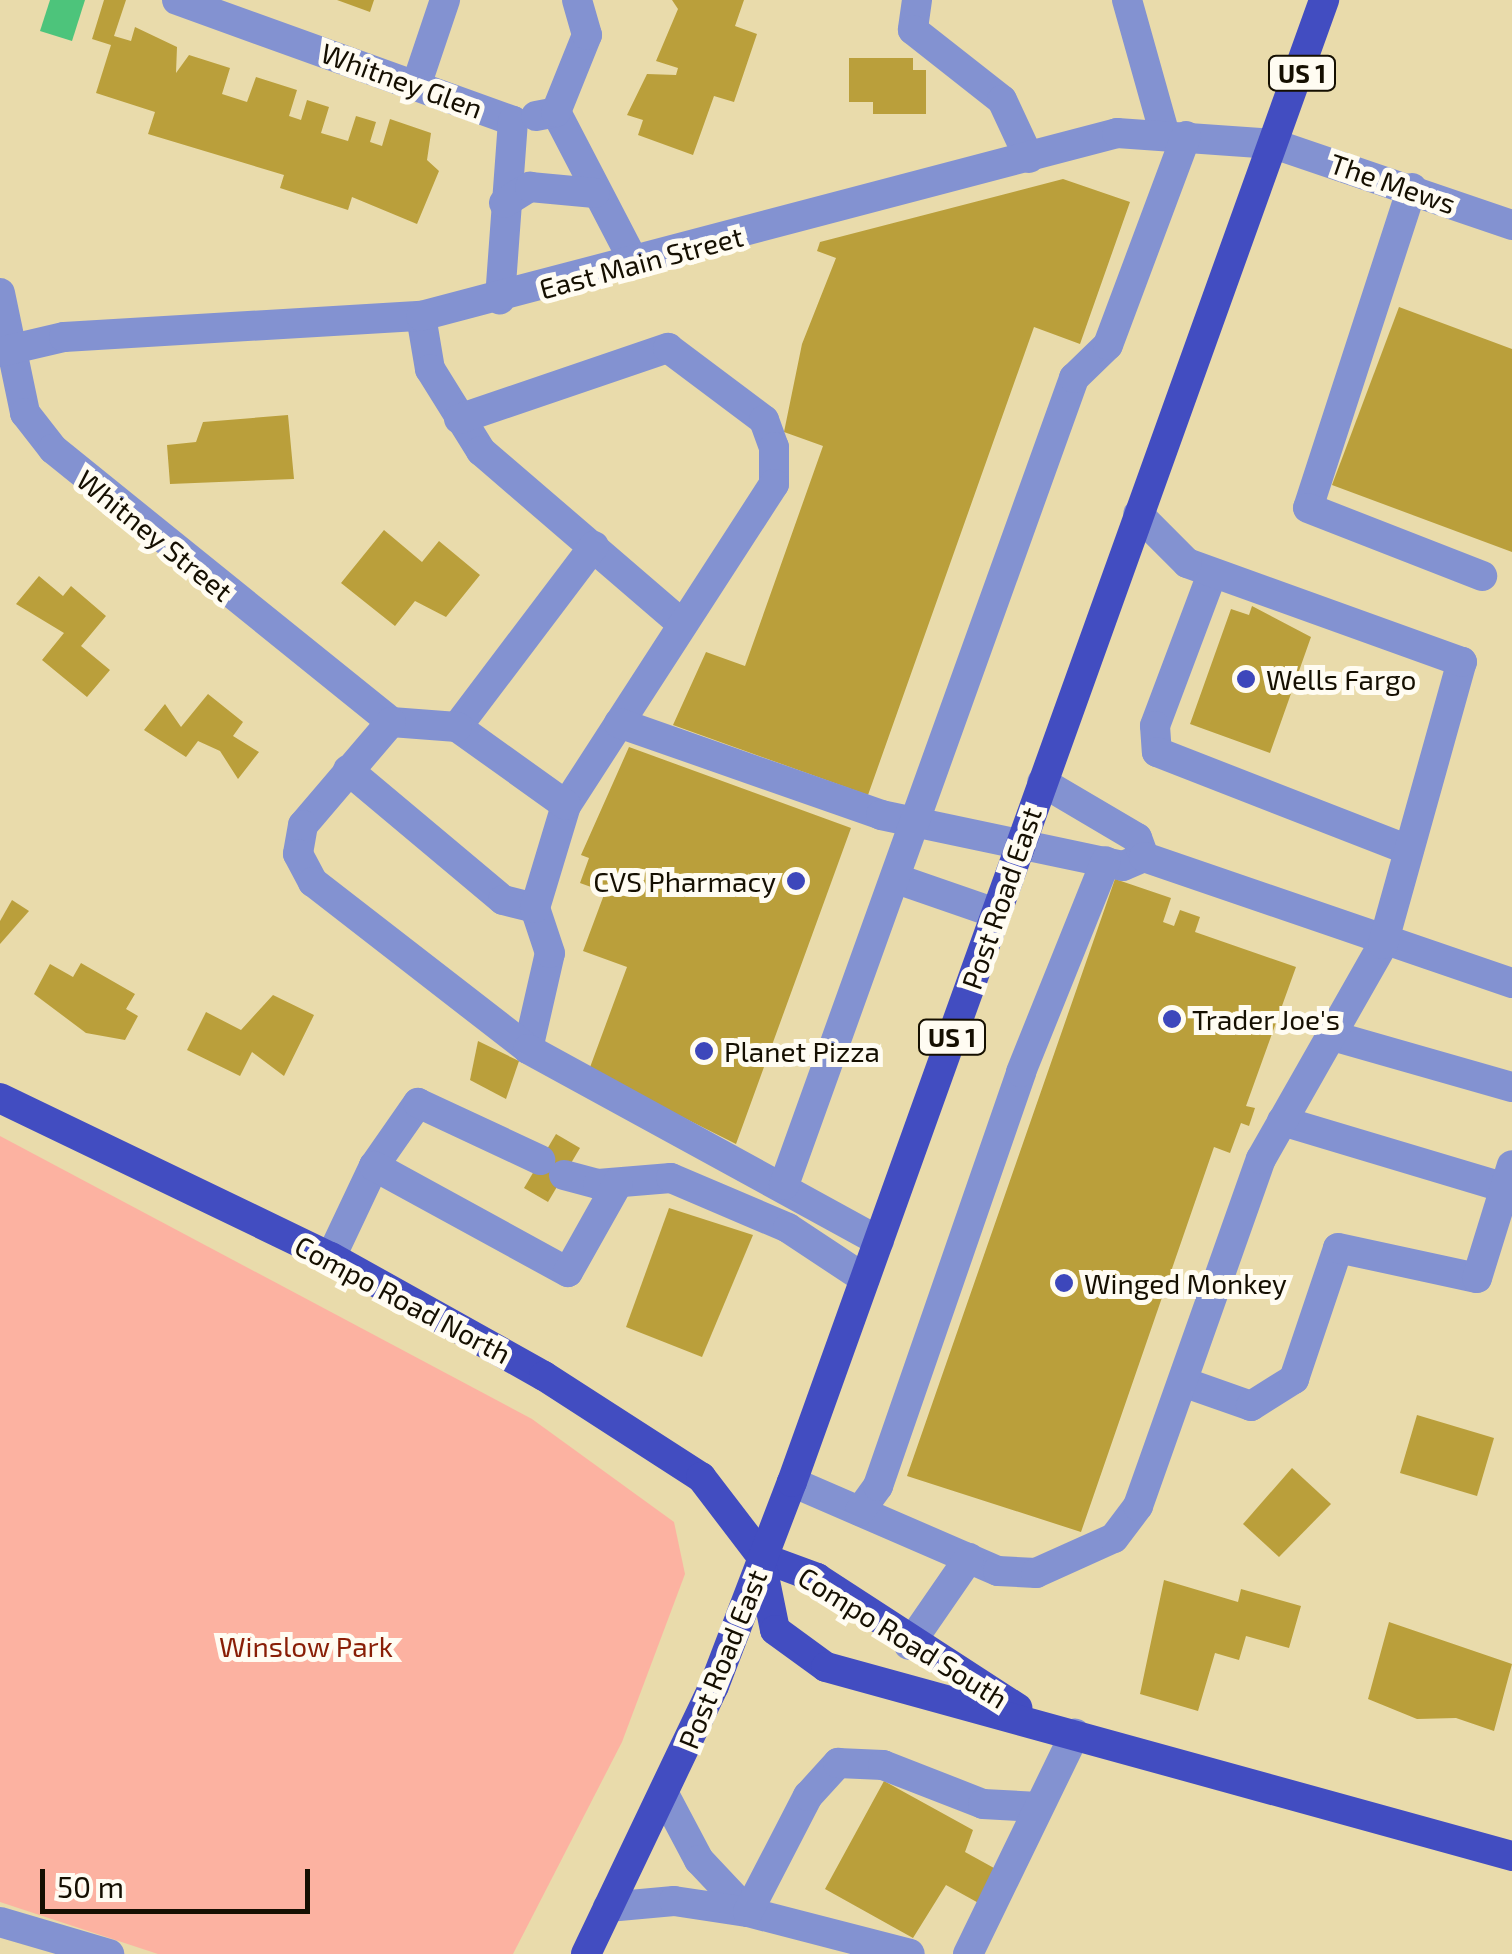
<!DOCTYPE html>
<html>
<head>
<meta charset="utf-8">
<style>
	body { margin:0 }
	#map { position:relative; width:1512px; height:1954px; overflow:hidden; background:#e9dbab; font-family:"Exo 2",sans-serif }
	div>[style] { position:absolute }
	.green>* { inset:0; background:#fcb2a1 }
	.water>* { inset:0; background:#4dc47b }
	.building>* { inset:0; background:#ba9f3b }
	.minor>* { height:30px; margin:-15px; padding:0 15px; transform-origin:15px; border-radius:15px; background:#8392d1 }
	.major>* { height:30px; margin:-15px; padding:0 15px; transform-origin:15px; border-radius:15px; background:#424dc1 }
	.dots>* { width:28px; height:28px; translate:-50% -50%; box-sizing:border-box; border:5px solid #fffcf2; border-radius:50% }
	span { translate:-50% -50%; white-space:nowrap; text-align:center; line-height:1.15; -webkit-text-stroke:10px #fffcf2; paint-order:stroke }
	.shield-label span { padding:2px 8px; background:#fffcf2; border:2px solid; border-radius:8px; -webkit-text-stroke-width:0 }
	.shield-label { font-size:25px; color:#150f01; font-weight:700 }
	.street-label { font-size:28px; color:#150f01 }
	.poi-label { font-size:28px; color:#150f01 }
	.left { translate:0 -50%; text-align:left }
	.right { translate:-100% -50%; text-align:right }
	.park-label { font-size:28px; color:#891e06 }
	.scale { position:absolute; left:40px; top:1869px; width:270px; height:45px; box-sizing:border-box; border:5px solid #150f01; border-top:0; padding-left:12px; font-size:30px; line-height:35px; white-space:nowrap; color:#150f01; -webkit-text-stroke:8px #fffcf2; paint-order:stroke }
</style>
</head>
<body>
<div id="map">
	<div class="green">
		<div style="clip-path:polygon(0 1136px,532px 1419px,674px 1522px,685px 1574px,622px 1742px,513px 1954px,158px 1954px,0 1902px)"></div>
	</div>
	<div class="water">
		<div style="clip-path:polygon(50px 0,85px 0,72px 41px,40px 31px)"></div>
	</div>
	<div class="building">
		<div style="clip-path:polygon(104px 0,126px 0,114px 36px,131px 41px,135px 27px,177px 47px,176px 73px,189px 55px,230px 68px,222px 94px,247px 102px,256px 77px,297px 90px,289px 116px,301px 120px,307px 100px,329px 107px,321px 133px,348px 141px,356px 116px,376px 122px,370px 142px,382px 146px,390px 119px,431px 133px,427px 160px,439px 171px,417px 224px,352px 197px,348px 210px,280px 188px,284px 175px,148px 134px,155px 112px,96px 93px,111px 45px,92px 39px)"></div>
		<div style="clip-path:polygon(337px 0,374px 0,370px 12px)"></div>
		<div style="clip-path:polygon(672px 0,744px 0,735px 26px,757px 34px,734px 102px,714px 96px,693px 155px,638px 135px,643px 120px,627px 115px,647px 74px,676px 75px,678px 68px,656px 61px,678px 9px)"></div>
		<div style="clip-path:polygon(849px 58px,913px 58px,913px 70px,926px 70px,926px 114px,873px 114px,873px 102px,849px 102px)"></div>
		<div style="clip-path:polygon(1063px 179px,1130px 202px,1080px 344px,1034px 327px,868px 795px,673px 725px,706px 652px,745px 666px,823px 446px,784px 432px,802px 344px,836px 258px,817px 251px,820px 242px)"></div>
		<div style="clip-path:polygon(1399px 307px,1512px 349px,1512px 552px,1332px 485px)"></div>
		<div style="clip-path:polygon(288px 415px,294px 479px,170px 484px,167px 445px,196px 442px,203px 422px)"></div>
		<div style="clip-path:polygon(384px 530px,422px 562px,439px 541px,480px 575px,446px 617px,415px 601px,395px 626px,341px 583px)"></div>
		<div style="clip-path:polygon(39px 576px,63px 596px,71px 586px,106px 616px,81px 646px,110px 670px,87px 697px,42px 660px,64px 633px,16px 604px)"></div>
		<div style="clip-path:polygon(1252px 606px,1311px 637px,1270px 753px,1190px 724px,1231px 609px,1249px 615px)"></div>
		<div style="clip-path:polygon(208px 694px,243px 722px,233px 736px,259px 752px,238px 779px,220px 751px,198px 741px,186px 757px,144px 730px,165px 704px,181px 727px)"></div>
		<div style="clip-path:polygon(629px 747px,851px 828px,736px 1144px,589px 1070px,627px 967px,583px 951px,605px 892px,580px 883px,589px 858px,581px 855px)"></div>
		<div style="clip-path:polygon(1115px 879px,1171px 898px,1163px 922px,1174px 926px,1180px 910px,1200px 917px,1195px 932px,1296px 967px,1246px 1106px,1255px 1108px,1249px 1126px,1241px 1123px,1230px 1153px,1214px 1147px,1081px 1532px,907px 1476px)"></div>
		<div style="clip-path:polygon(12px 900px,29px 911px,0 944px,0 921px)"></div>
		<div style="clip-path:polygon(81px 963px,135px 994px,126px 1009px,138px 1016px,125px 1040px,86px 1033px,34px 994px,50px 964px,73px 977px)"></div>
		<div style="clip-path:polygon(273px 995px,314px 1015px,284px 1076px,252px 1052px,240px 1076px,187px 1050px,206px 1012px,241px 1030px)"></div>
		<div style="clip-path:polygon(478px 1041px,519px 1061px,506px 1099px,470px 1080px)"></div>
		<div style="clip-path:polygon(556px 1134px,580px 1148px,548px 1202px,524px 1188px)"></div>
		<div style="clip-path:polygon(669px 1208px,753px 1235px,702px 1357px,626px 1327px)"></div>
		<div style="clip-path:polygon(1417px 1415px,1494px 1438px,1477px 1496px,1400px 1473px)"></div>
		<div style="clip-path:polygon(1292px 1468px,1331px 1504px,1279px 1557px,1243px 1524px)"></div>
		<div style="clip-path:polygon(1164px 1580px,1238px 1602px,1241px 1589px,1301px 1606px,1289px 1648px,1246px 1636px,1239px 1660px,1215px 1653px,1198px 1711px,1140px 1694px)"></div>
		<div style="clip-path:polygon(1389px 1622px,1512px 1664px,1494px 1731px,1456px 1718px,1417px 1719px,1368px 1699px)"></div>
		<div style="clip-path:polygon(884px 1781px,973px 1830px,965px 1852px,1003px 1873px,984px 1906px,946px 1885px,913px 1938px,825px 1889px)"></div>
	</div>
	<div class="minor">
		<div style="left:177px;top:0;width:357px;rotate:19.8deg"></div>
		<div style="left:513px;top:121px;width:179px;rotate:94.2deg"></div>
		<div style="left:917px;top:0;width:30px;rotate:98deg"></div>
		<div style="left:913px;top:30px;width:113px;rotate:38.2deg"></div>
		<div style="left:1002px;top:100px;width:64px;rotate:65deg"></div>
		<div style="left:1127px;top:0;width:140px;rotate:74.3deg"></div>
		<div style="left:417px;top:83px;width:88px;rotate:-71.4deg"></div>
		<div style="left:556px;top:112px;width:171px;rotate:62.5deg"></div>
		<div style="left:536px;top:116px;width:20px;rotate:-11deg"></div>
		<div style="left:556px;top:112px;width:83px;rotate:-68.1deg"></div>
		<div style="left:587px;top:35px;width:36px;rotate:-106deg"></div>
		<div style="left:1412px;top:188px;width:336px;rotate:108deg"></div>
		<div style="left:1308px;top:508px;width:187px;rotate:21.3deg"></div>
		<div style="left:504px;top:203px;width:31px;rotate:-32deg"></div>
		<div style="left:530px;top:187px;width:65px;rotate:5.3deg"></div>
		<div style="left:0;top:293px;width:123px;rotate:78.2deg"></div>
		<div style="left:25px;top:413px;width:46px;rotate:52.1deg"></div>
		<div style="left:53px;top:449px;width:434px;rotate:38.9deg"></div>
		<div style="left:421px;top:316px;width:54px;rotate:80.4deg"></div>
		<div style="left:430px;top:369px;width:97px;rotate:58.1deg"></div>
		<div style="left:481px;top:451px;width:265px;rotate:40.7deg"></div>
		<div style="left:0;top:352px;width:66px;rotate:-13.2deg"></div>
		<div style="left:64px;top:337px;width:358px;rotate:-3.4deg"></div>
		<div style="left:421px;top:316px;width:720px;rotate:-14.73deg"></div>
		<div style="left:1117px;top:133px;width:157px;rotate:4deg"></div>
		<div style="left:1274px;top:144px;width:251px;rotate:18.8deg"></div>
		<div style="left:459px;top:419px;width:221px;rotate:-18.8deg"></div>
		<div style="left:668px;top:348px;width:120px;rotate:36.9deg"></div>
		<div style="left:764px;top:420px;width:29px;rotate:70deg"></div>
		<div style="left:774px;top:447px;width:37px;rotate:90deg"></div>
		<div style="left:774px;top:484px;width:382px;rotate:122.9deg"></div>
		<div style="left:1212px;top:574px;width:162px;rotate:110.6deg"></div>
		<div style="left:1155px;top:726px;width:26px;rotate:86deg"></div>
		<div style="left:1157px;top:752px;width:270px;rotate:21.3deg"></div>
		<div style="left:619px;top:723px;width:278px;rotate:19.3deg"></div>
		<div style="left:881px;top:815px;width:247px;rotate:11.9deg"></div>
		<div style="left:1123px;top:866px;width:23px;rotate:-23deg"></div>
		<div style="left:1144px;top:857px;width:20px;rotate:-110deg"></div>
		<div style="left:1137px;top:838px;width:110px;rotate:-149.5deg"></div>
		<div style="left:457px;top:727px;width:227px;rotate:-52.9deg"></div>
		<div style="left:348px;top:770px;width:202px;rotate:40deg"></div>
		<div style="left:503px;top:900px;width:33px;rotate:14deg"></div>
		<div style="left:1144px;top:857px;width:389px;rotate:18.9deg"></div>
		<div style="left:897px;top:879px;width:104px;rotate:19.1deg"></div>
		<div style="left:1333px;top:1036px;width:186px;rotate:15.9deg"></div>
		<div style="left:528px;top:1049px;width:98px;rotate:-77.1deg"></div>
		<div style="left:550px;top:953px;width:47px;rotate:-108.4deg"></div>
		<div style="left:535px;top:908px;width:108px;rotate:-73.2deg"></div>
		<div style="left:566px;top:805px;width:134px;rotate:-144.4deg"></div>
		<div style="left:457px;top:727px;width:66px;rotate:-175.7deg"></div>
		<div style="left:391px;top:722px;width:135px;rotate:130.5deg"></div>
		<div style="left:303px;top:825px;width:29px;rotate:100deg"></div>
		<div style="left:298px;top:854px;width:32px;rotate:62deg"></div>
		<div style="left:313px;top:882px;width:272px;rotate:37.8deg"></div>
		<div style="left:528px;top:1049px;width:400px;rotate:28.7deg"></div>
		<div style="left:1282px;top:1121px;width:233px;rotate:16.7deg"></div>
		<div style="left:374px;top:1166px;width:77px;rotate:-55.1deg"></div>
		<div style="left:418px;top:1103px;width:135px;rotate:25deg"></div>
		<div style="left:564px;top:1175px;width:35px;rotate:15deg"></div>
		<div style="left:598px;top:1184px;width:73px;rotate:-4.7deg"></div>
		<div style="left:671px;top:1178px;width:127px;rotate:23.1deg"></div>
		<div style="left:788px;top:1228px;width:92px;rotate:33.5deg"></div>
		<div style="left:784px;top:1185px;width:858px;rotate:-70.23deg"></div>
		<div style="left:1074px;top:378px;width:47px;rotate:-44.1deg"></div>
		<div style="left:1108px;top:345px;width:223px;rotate:-69.5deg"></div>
		<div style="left:331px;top:1257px;width:101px;rotate:-64.7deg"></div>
		<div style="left:374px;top:1166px;width:221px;rotate:28.7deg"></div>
		<div style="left:568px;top:1272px;width:102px;rotate:-60.7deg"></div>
		<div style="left:1183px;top:1382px;width:72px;rotate:19.4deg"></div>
		<div style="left:1251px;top:1406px;width:51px;rotate:-32.1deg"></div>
		<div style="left:1294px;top:1379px;width:138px;rotate:-71.4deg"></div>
		<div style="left:1338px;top:1248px;width:142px;rotate:12.2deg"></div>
		<div style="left:1477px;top:1278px;width:118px;rotate:-72.8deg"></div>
		<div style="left:792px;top:1482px;width:224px;rotate:23.4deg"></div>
		<div style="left:998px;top:1571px;width:38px;rotate:3deg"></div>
		<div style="left:1036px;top:1573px;width:85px;rotate:-24.2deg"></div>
		<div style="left:1114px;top:1538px;width:40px;rotate:-53deg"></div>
		<div style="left:1138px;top:1506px;width:368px;rotate:-70.5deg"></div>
		<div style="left:1261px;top:1159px;width:247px;rotate:-60.4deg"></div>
		<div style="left:1383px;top:944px;width:293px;rotate:-74.4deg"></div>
		<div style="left:1462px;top:662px;width:292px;rotate:-160.2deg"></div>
		<div style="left:1187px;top:563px;width:69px;rotate:-135deg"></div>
		<div style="left:860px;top:1511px;width:31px;rotate:-54deg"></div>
		<div style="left:878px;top:1486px;width:438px;rotate:-70.9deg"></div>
		<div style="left:1021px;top:1072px;width:227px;rotate:-68.1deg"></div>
		<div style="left:909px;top:1645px;width:106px;rotate:-55.4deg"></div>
		<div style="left:664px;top:1794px;width:75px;rotate:62.1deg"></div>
		<div style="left:699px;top:1860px;width:71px;rotate:46.7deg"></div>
		<div style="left:608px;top:1907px;width:66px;rotate:-5.2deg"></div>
		<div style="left:674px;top:1901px;width:75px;rotate:8.5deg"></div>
		<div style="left:748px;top:1912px;width:167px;rotate:14.5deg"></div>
		<div style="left:748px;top:1912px;width:131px;rotate:-62.7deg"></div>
		<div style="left:808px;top:1796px;width:45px;rotate:-47.7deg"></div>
		<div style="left:838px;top:1763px;width:45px;rotate:2.5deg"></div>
		<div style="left:883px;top:1765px;width:107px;rotate:21.3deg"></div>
		<div style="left:983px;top:1804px;width:55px;rotate:3.1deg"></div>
		<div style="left:0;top:1922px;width:114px;rotate:16.4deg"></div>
		<div style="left:968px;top:1954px;width:245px;rotate:-64.1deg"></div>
	</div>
	<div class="major">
		<div style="left:0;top:1098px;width:367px;rotate:25.7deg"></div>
		<div style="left:331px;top:1257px;width:244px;rotate:29.2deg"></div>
		<div style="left:544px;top:1376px;width:187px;rotate:32.8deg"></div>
		<div style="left:701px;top:1477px;width:102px;rotate:52.6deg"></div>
		<div style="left:763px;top:1558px;width:58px;rotate:20.3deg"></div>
		<div style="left:817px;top:1578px;width:239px;rotate:33deg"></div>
		<div style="left:763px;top:1571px;width:60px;rotate:78.5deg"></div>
		<div style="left:775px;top:1630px;width:63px;rotate:36deg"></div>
		<div style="left:826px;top:1667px;width:712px;rotate:15.4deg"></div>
		<div style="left:586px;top:1954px;width:297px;rotate:-64.5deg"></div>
		<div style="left:714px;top:1686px;width:218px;rotate:-69.1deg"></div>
		<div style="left:792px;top:1482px;width:1575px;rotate:-70.25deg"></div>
	</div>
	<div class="dots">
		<div style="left:1246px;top:679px;background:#3d47bb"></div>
		<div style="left:796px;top:881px;background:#3d47bb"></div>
		<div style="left:1172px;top:1019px;background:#3d47bb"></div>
		<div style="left:704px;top:1051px;background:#3d47bb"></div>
		<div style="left:1064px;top:1283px;background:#3d47bb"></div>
	</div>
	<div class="shield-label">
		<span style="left:1302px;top:73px">US 1</span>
		<span style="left:952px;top:1037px">US 1</span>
	</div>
	<div class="street-label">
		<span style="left:402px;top:80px;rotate:20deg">Whitney Glen</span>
		<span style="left:1393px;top:183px;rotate:19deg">The Mews</span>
		<span style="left:641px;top:262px;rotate:-15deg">East Main Street</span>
		<span style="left:155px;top:535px;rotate:39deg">Whitney Street</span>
		<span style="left:1001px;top:898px;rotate:-71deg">Post Road East</span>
		<span style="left:403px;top:1299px;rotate:28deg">Compo Road North</span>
		<span style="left:903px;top:1637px;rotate:32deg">Compo Road South</span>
		<span style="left:722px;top:1659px;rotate:-68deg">Post Road East</span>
	</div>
	<div class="poi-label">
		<span class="left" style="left:1266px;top:679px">Wells Fargo</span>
		<span class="right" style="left:776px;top:881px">CVS Pharmacy</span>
		<span class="left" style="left:1192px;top:1019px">Trader Joe's</span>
		<span class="left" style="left:724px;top:1051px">Planet Pizza</span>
		<span class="left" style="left:1084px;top:1283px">Winged Monkey</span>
	</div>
	<div class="park-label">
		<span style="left:306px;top:1646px">Winslow Park</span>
	</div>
	<div class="scale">50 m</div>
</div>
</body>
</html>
